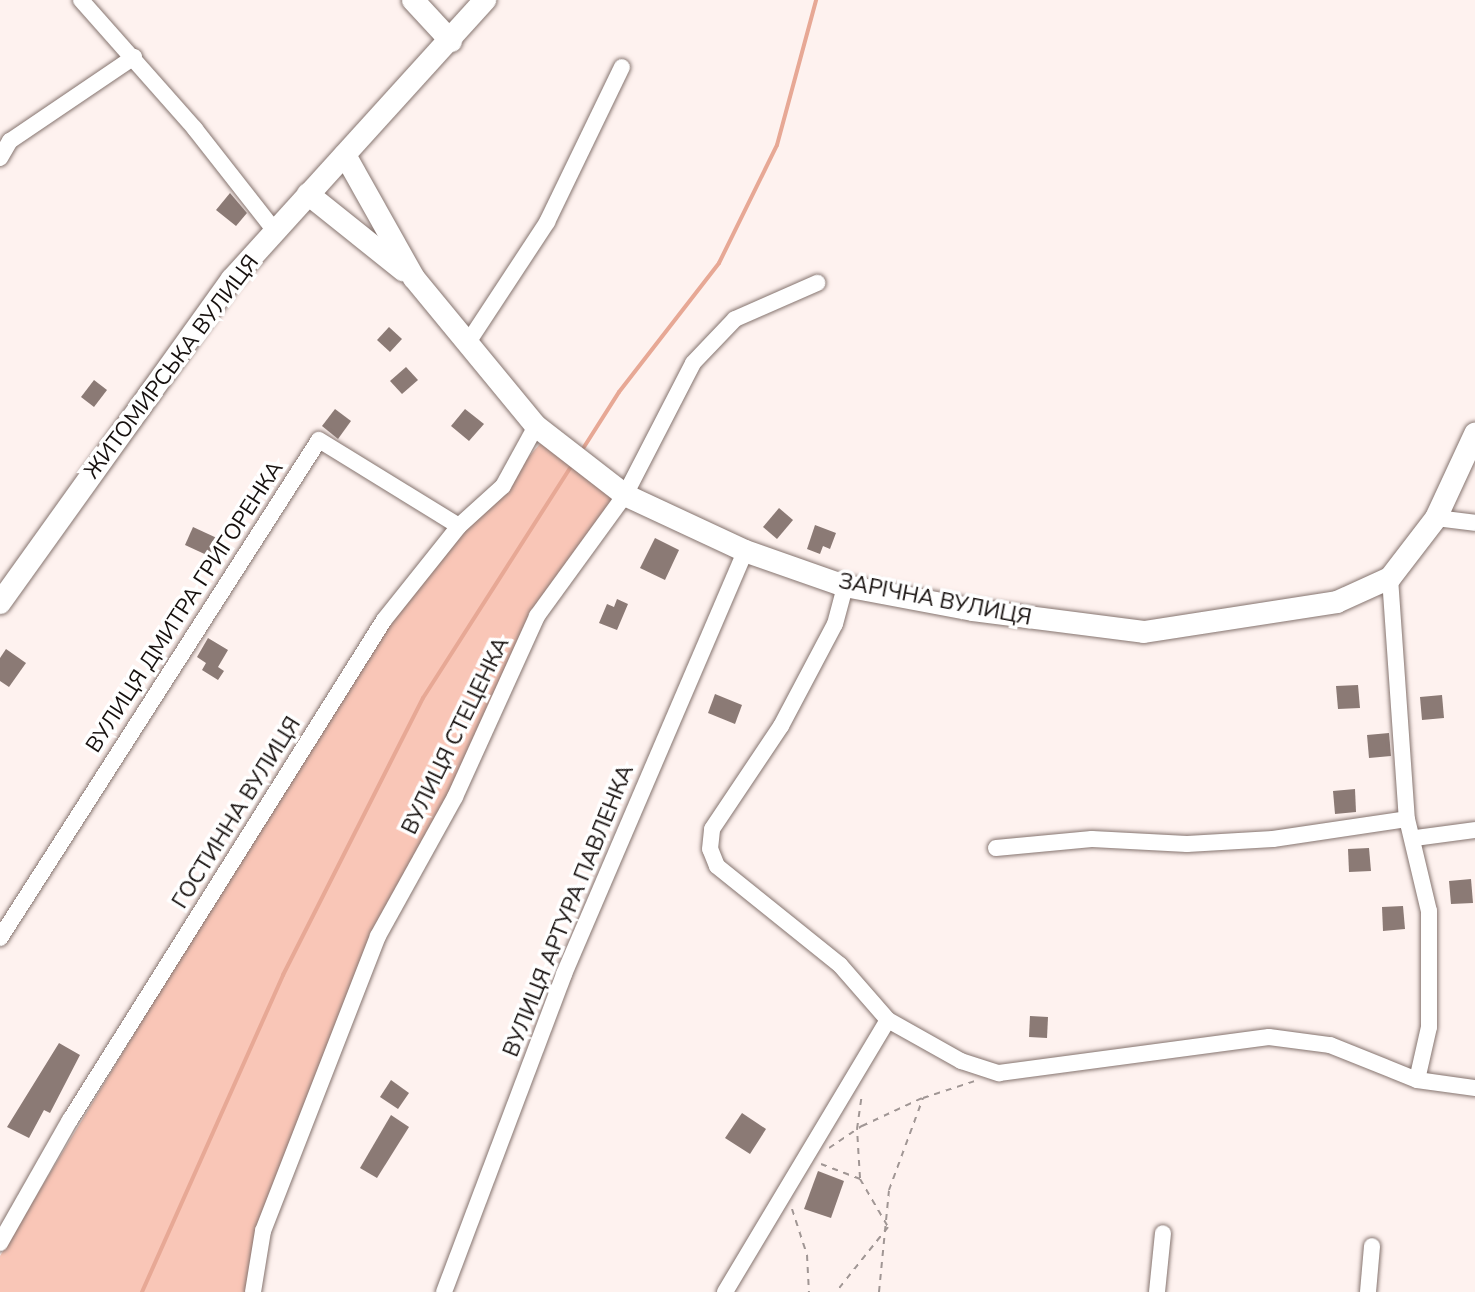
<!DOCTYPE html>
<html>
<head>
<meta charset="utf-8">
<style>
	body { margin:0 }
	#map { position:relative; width:1475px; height:1292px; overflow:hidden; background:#fef2ef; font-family:"Nunito Sans",sans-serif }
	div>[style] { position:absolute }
	.green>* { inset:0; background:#f9c6b7 }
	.stream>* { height:4px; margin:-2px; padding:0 2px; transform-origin:2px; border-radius:2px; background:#e7a895 }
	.building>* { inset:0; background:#8b7a75 }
	.path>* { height:2px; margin-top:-1px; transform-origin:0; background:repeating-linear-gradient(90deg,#a09694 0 6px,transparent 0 12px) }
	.roads { filter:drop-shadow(0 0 2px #85746f) drop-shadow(0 0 2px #85746f) }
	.street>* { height:16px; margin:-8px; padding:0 8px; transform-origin:8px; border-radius:8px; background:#fff }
	.secondary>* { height:22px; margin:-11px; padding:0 11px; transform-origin:11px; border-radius:11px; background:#fff }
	span { translate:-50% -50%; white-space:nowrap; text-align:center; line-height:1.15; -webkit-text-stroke:7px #fff; paint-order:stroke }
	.street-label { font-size:22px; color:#16100e }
</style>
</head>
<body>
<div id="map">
	<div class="green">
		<div style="clip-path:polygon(548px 435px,625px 495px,537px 616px,378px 936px,263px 1231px,253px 1292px,0 1292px,0 1256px,384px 620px)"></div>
	</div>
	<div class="stream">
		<div style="left:584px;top:447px;width:65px;rotate:-57.5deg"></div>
		<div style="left:619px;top:392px;width:163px;rotate:-52.2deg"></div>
		<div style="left:719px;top:263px;width:131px;rotate:-63.8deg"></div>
		<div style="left:777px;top:145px;width:150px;rotate:-74.9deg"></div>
		<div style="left:142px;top:1292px;width:347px;rotate:-66deg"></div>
		<div style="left:283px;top:975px;width:310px;rotate:-63.2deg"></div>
		<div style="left:423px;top:698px;width:273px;rotate:-57.4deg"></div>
	</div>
	<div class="building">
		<div style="clip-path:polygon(230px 193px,247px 213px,236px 226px,216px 210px)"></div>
		<div style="clip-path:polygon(389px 327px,402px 339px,390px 352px,377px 340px)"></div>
		<div style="clip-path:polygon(406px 367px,418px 380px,402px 394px,390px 381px)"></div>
		<div style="clip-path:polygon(94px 380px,107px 390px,94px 407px,81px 397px)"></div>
		<div style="clip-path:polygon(335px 409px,351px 421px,338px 439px,322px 426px)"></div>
		<div style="clip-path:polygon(465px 409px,484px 424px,469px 441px,451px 426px)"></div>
		<div style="clip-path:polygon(779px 508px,793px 520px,777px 539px,763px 527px)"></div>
		<div style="clip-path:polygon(815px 525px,836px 533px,830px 549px,823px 546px,820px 554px,807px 549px)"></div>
		<div style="clip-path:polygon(193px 527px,219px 539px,211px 557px,185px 545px)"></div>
		<div style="clip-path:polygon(655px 538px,679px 550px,665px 580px,640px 568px)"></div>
		<div style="clip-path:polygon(617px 599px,628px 604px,617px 630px,599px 623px,607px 604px,614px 607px)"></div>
		<div style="clip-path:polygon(208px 638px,228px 650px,218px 667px,224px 671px,218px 680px,202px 670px,206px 663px,197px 657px)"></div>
		<div style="clip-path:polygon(6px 649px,26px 663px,9px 687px,0 681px,0 658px)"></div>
		<div style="clip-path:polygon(1358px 685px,1360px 708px,1338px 709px,1336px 686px)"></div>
		<div style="clip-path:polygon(715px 694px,742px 705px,735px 724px,708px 713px)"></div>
		<div style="clip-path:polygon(1442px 695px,1444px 718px,1422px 720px,1420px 697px)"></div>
		<div style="clip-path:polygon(1389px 733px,1391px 756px,1369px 758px,1367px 735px)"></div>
		<div style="clip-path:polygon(1355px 789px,1356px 812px,1335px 814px,1333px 791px)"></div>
		<div style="clip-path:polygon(1369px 848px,1371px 871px,1349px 872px,1348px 849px)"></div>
		<div style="clip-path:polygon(1471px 879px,1473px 903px,1451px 904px,1449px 881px)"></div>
		<div style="clip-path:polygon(1403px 906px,1405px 929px,1383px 931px,1382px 907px)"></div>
		<div style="clip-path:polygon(1030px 1016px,1048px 1017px,1047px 1038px,1029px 1037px)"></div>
		<div style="clip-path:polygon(59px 1043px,80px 1055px,50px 1113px,44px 1110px,29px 1138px,7px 1127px)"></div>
		<div style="clip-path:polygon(391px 1080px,409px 1093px,398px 1109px,380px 1097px)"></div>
		<div style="clip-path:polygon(742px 1113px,766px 1129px,750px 1154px,725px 1138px)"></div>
		<div style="clip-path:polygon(391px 1115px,409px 1127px,377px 1178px,360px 1168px)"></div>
		<div style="clip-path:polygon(818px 1171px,844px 1181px,831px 1218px,804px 1209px)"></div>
	</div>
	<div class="path">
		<div style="left:829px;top:1148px;width:40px;rotate:-34deg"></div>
		<div style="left:862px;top:1126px;width:66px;rotate:-25deg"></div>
		<div style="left:821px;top:1164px;width:42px;rotate:21deg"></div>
		<div style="left:860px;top:1179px;width:56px;rotate:59.7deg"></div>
		<div style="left:888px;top:1227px;width:83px;rotate:128.7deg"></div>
		<div style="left:860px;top:1178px;width:49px;rotate:-93.5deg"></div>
		<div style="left:857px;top:1129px;width:36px;rotate:-82deg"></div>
		<div style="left:792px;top:1209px;width:48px;rotate:71.9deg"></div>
		<div style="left:807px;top:1255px;width:37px;rotate:87deg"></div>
		<div style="left:879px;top:1292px;width:102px;rotate:-84.4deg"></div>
		<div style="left:889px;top:1190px;width:98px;rotate:-69.7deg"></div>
		<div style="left:923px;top:1098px;width:55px;rotate:-18.1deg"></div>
	</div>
	<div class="roads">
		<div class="street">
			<div style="left:81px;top:0;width:172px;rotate:48.5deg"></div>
			<div style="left:195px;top:129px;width:130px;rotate:51.9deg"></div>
			<div style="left:0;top:158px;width:20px;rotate:-60deg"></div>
			<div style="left:10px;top:141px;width:150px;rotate:-34.1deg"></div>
			<div style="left:467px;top:344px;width:146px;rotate:-56.7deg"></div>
			<div style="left:547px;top:222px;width:172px;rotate:-64.2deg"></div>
			<div style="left:1436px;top:518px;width:39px;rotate:7deg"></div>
			<div style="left:1390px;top:578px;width:242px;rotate:86deg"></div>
			<div style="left:1407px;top:819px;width:95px;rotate:76.6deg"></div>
			<div style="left:1429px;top:911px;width:116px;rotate:90deg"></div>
			<div style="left:1429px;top:1027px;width:54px;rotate:102.8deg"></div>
			<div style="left:1415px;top:838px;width:61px;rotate:-7.6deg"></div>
			<div style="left:996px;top:848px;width:96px;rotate:-5.4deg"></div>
			<div style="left:1092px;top:839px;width:95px;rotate:3deg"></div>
			<div style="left:1187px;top:844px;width:86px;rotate:-3.3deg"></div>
			<div style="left:1273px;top:839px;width:135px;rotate:-8.5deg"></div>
			<div style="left:0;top:938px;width:591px;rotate:-57.36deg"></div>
			<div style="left:319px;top:440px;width:164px;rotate:31.6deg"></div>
			<div style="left:888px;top:1020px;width:84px;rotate:29.3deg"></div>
			<div style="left:961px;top:1061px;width:40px;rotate:18deg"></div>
			<div style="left:999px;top:1073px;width:272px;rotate:-7.6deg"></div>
			<div style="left:1269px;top:1037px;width:62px;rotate:7.5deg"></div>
			<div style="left:1330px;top:1045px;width:94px;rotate:21.9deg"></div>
			<div style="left:1417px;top:1080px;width:59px;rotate:7.9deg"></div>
			<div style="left:0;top:1243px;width:142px;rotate:-60.4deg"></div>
			<div style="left:70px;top:1120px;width:590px;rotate:-57.87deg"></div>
			<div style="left:384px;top:620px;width:120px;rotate:-51.4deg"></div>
			<div style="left:459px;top:526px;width:59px;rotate:-42.3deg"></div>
			<div style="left:503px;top:486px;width:68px;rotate:-61.2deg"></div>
			<div style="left:253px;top:1292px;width:62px;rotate:-80.7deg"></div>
			<div style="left:263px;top:1231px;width:317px;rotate:-68.7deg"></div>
			<div style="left:378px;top:936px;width:159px;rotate:-61deg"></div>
			<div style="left:455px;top:797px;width:199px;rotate:-65.6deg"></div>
			<div style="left:537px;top:616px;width:150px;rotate:-54deg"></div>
			<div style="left:625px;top:495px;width:148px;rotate:-62.7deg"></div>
			<div style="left:693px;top:363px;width:61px;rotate:-46.3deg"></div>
			<div style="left:735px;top:319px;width:90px;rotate:-23.7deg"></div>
			<div style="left:444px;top:1292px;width:340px;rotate:-69.3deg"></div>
			<div style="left:564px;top:974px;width:460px;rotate:-66.8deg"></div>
			<div style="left:725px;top:1292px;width:317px;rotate:-59.1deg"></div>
			<div style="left:888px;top:1020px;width:73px;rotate:-131.1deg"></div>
			<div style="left:840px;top:965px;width:158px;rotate:-141.2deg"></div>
			<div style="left:717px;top:866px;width:18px;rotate:-112deg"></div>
			<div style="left:710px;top:849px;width:20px;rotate:-84deg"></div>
			<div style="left:712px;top:829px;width:124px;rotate:-56.2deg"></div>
			<div style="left:781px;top:726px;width:115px;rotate:-62.1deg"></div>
			<div style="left:835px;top:624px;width:39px;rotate:-75deg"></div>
			<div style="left:1157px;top:1292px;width:59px;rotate:-84.2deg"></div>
			<div style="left:1368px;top:1292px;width:46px;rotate:-85deg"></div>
		</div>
		<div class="secondary">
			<div style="left:413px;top:0;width:56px;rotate:47.2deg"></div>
			<div style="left:345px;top:155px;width:141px;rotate:60.7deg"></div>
			<div style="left:414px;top:278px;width:192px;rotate:50.5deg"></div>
			<div style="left:536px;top:426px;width:113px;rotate:37.8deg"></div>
			<div style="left:625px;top:495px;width:132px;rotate:25deg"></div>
			<div style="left:745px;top:551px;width:106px;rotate:19.3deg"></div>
			<div style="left:845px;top:586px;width:130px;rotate:10.6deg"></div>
			<div style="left:973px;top:610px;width:172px;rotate:7.3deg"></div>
			<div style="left:1144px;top:632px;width:195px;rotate:-8.8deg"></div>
			<div style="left:1337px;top:602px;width:58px;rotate:-24.4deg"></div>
			<div style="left:1390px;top:578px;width:76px;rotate:-52.5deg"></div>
			<div style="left:1436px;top:518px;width:93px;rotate:-65.1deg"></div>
			<div style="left:308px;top:194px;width:122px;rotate:38.7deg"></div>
			<div style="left:0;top:603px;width:398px;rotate:-54.4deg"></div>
			<div style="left:232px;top:279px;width:377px;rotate:-47.8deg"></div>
		</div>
	</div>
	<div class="street-label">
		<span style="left:172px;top:367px;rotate:-53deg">ЖИТОМИРСЬКА ВУЛИЦЯ</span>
		<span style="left:935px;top:600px;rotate:11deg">ЗАРІЧНА ВУЛИЦЯ</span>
		<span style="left:185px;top:607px;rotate:-57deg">ВУЛИЦЯ ДМИТРА ГРИГОРЕНКА</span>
		<span style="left:456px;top:736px;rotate:-64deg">ВУЛИЦЯ СТЕЦЕНКА</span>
		<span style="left:237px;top:813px;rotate:-58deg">ГОСТИННА ВУЛИЦЯ</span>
		<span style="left:569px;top:911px;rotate:-68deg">ВУЛИЦЯ АРТУРА ПАВЛЕНКА</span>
	</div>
</div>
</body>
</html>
